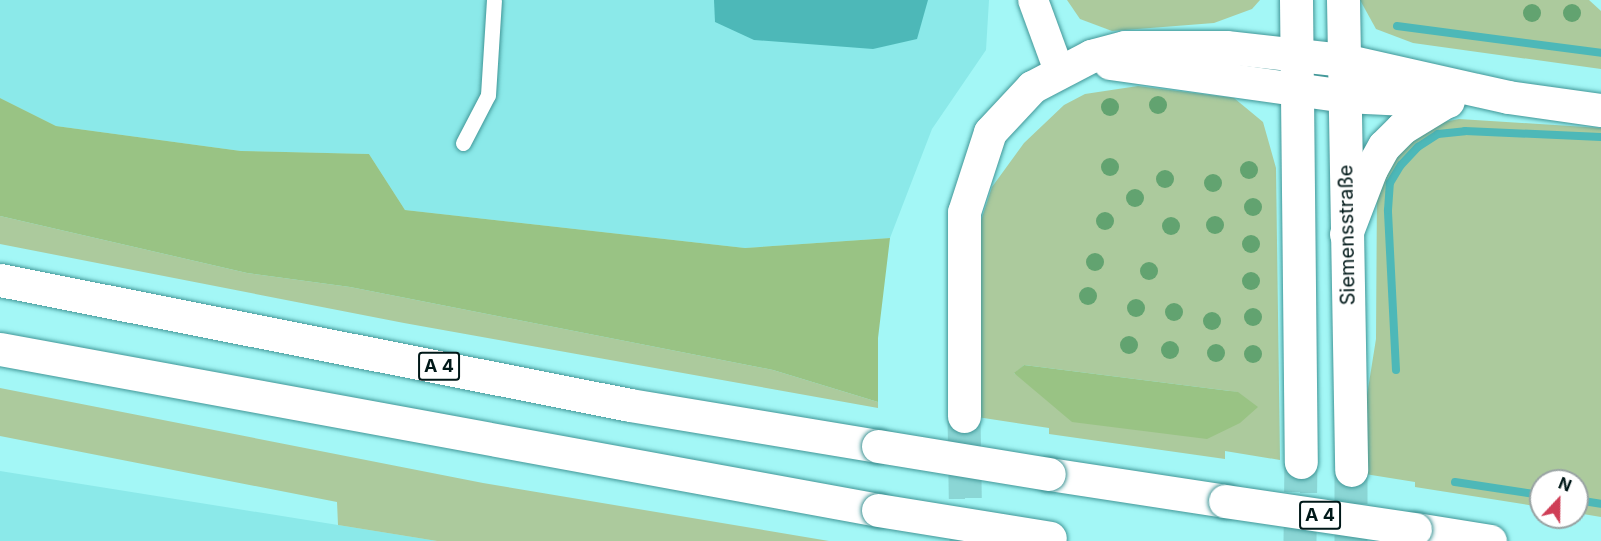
<!DOCTYPE html>
<html>
<head>
<meta charset="utf-8">
<style>
	body { margin:0 }
	#map { position:relative; width:1601px; height:541px; overflow:hidden; background:#a3f7f6; font-family:Inter,sans-serif }
	div>[style] { position:absolute }
	.built>* { inset:0; background:#8be9e9 }
	.green>* { inset:0; background:#acca9d }
	.forest>* { inset:0; background:#99c384 }
	.water>* { inset:0; background:#4db8b8 }
	.stream>* { height:8px; margin:-4px; padding:0 4px; transform-origin:4px; border-radius:4px; background:#4db8b8 }
	.secondary-tunnel>* { height:33px; margin-top:-16.5px; transform-origin:0; background:repeating-linear-gradient(90deg,#8bd6d5 0 33px,transparent 0 49px) }
	.roads { filter:drop-shadow(0 0 2px #419697) drop-shadow(0 0 2px #419697) }
	.lane>* { height:15px; margin:-7.5px; padding:0 7.5px; transform-origin:7.5px; border-radius:7.5px; background:#fff }
	.street>* { height:30px; margin:-15px; padding:0 15px; transform-origin:15px; border-radius:15px; background:#fff }
	.secondary>* { height:33px; margin:-16.5px; padding:0 16.5px; transform-origin:16.5px; border-radius:16.5px; background:#fff }
	.highway>* { height:33px; margin:-16.5px; padding:0 16.5px; transform-origin:16.5px; border-radius:16.5px; background:#fff }
	.bridges { filter:drop-shadow(0 0 2px #419697) drop-shadow(0 0 2px #419697) }
	.highway-bridge>* { height:33px; margin:-16.5px; padding:0 16.5px; transform-origin:16.5px; border-radius:16.5px; background:#fff }
	.trees>* { width:18px; height:18px; margin:-9px; border-radius:50%; background:#62a370 }
	span { translate:-50% -50%; white-space:nowrap; text-align:center; line-height:1.15; -webkit-text-stroke:5px #fff; paint-order:stroke }
	.shield-label span { padding:2px 4px; background:#fff; border:2px solid; border-radius:4px; -webkit-text-stroke-width:0 }
	.shield-label { font-size:18px; color:#001818; font-weight:700 }
	.street-label { font-size:20px; color:#001818 }
	.north { position:absolute; left:1529px; top:469px; width:60px; height:60px; box-sizing:border-box; background:#fff; border:2px solid #99a3a3; border-radius:50%; rotate:22deg; font-size:16px; font-weight:700; line-height:24px; text-align:center; color:#001818 }
	.north::after { content:''; display:block; margin:auto; width:21px; height:27px; background:#cf3e56; clip-path:polygon(50% 0,100% 100%,50% 72%,0 100%) }
</style>
</head>
<body>
<div id="map">
	<div class="built">
		<div style="clip-path:polygon(0 0,989px 0,986px 50px,932px 129px,890px 238px,745px 248px,405px 210px,369px 154px,241px 151px,56px 126px,0 98px)"></div>
		<div style="clip-path:polygon(0 471px,338px 525px,437px 541px,0 541px)"></div>
	</div>
	<div class="green">
		<div style="clip-path:polygon(1067px 0,1260px 0,1252px 9px,1214px 23px,1112px 31px,1080px 19px)"></div>
		<div style="clip-path:polygon(1360px 0,1589px 0,1601px 11px,1601px 69px,1413px 43px,1376px 29px)"></div>
		<div style="clip-path:polygon(evenodd,1138px 86px,1234px 98px,1263px 122px,1276px 168px,1280px 460px,1225px 451px,1225px 459px,1049px 434px,1049px 428px,977px 417px,978px 230px,992px 187px,1024px 143px,1064px 105px,1085px 94px,1138px 86px,1024px 365px,1238px 392px,1014px 374px,1024px 365px)"></div>
		<div style="clip-path:polygon(1459px 119px,1601px 128px,1601px 517px,1577px 513px,1577px 481px,1541px 481px,1541px 507px,1415px 487px,1415px 482px,1365px 474px,1364px 414px,1376px 339px,1377px 190px,1399px 150px,1434px 124px)"></div>
		<div style="clip-path:polygon(0 216px,247px 273px,350px 287px,773px 370px,878px 402px,878px 408px,404px 323px,0 244px)"></div>
		<div style="clip-path:polygon(0 388px,483px 483px,829px 541px,437px 541px,338px 525px,337px 502px,0 436px)"></div>
	</div>
	<div class="forest">
		<div style="clip-path:polygon(0 98px,56px 126px,241px 151px,369px 154px,405px 210px,745px 248px,890px 238px,878px 338px,878px 402px,773px 370px,350px 287px,247px 273px,0 216px)"></div>
		<div style="clip-path:polygon(1024px 365px,1238px 392px,1258px 407px,1240px 423px,1207px 439px,1072px 422px,1014px 373px)"></div>
	</div>
	<div class="water">
		<div style="clip-path:polygon(714px 0,928px 0,917px 39px,873px 49px,754px 40px,715px 22px)"></div>
	</div>
	<div class="stream">
		<div style="left:1397px;top:26px;width:206px;rotate:7.5deg"></div>
		<div style="left:1396px;top:370px;width:160px;rotate:-92.9deg"></div>
		<div style="left:1388px;top:210px;width:27px;rotate:-86deg"></div>
		<div style="left:1390px;top:183px;width:21px;rotate:-59deg"></div>
		<div style="left:1401px;top:165px;width:25px;rotate:-47deg"></div>
		<div style="left:1418px;top:147px;width:24px;rotate:-33deg"></div>
		<div style="left:1438px;top:134px;width:27px;rotate:-6deg"></div>
		<div style="left:1465px;top:131px;width:136px;rotate:2.5deg"></div>
		<div style="left:1455px;top:482px;width:87px;rotate:8.6deg"></div>
		<div style="left:1577px;top:500px;width:24px;rotate:9deg"></div>
	</div>
	<div class="secondary-tunnel">
		<div style="left:964px;top:416px;width:125px;rotate:89.1deg"></div>
		<div style="left:1351px;top:470px;width:71px;rotate:90deg"></div>
		<div style="left:1300px;top:541px;width:79px;rotate:-89.3deg"></div>
	</div>
	<div class="roads">
		<div class="lane">
			<div style="left:463px;top:143px;width:54px;rotate:-62.5deg"></div>
			<div style="left:488px;top:95px;width:95px;rotate:-86.4deg"></div>
		</div>
		<div class="street">
			<div style="left:1033px;top:0;width:76px;rotate:69.9deg"></div>
		</div>
		<div class="secondary">
			<div style="left:1296px;top:0;width:462px;rotate:89.4deg"></div>
			<div style="left:1343px;top:0;width:470px;rotate:89deg"></div>
			<div style="left:1110px;top:63px;width:237px;rotate:8deg"></div>
			<div style="left:964px;top:416px;width:204px;rotate:-90deg"></div>
			<div style="left:964px;top:212px;width:84px;rotate:-72deg"></div>
			<div style="left:990px;top:132px;width:62px;rotate:-47deg"></div>
			<div style="left:1032px;top:87px;width:67px;rotate:-27.7deg"></div>
			<div style="left:1091px;top:56px;width:35px;rotate:-15deg"></div>
			<div style="left:1125px;top:47px;width:101px"></div>
			<div style="left:1226px;top:47px;width:119px;rotate:6.3deg"></div>
		</div>
		<div class="highway">
			<div style="left:1344px;top:60px;width:168px;rotate:12.7deg"></div>
			<div style="left:1508px;top:97px;width:94px;rotate:8deg"></div>
			<div style="left:1345px;top:96px;width:103px;rotate:2.8deg"></div>
			<div style="left:1346px;top:234px;width:70px;rotate:-69deg"></div>
			<div style="left:1371px;top:169px;width:26px;rotate:-61deg"></div>
			<div style="left:1384px;top:146px;width:25px;rotate:-45deg"></div>
			<div style="left:1402px;top:128px;width:52px;rotate:-31.5deg"></div>
			<div style="left:0;top:280px;width:642px;rotate:11.22deg"></div>
			<div style="left:630px;top:405px;width:251px;rotate:9.4deg"></div>
			<div style="left:0;top:349px;width:893px;rotate:10.39deg"></div>
			<div style="left:1049px;top:474px;width:178px;rotate:8.7deg"></div>
			<div style="left:1415px;top:529px;width:76px;rotate:9.1deg"></div>
		</div>
	</div>
	<div class="bridges">
		<div class="highway-bridge">
			<div style="left:878px;top:446px;width:173px;rotate:9.3deg"></div>
			<div style="left:1225px;top:501px;width:192px;rotate:8.4deg"></div>
			<div style="left:878px;top:510px;width:174px;rotate:9.2deg"></div>
		</div>
	</div>
	<div class="trees">
		<div style="left:1532px;top:13px"></div>
		<div style="left:1572px;top:13px"></div>
		<div style="left:1158px;top:105px"></div>
		<div style="left:1110px;top:107px"></div>
		<div style="left:1110px;top:167px"></div>
		<div style="left:1249px;top:170px"></div>
		<div style="left:1165px;top:179px"></div>
		<div style="left:1213px;top:183px"></div>
		<div style="left:1135px;top:198px"></div>
		<div style="left:1253px;top:207px"></div>
		<div style="left:1105px;top:221px"></div>
		<div style="left:1215px;top:225px"></div>
		<div style="left:1171px;top:226px"></div>
		<div style="left:1251px;top:244px"></div>
		<div style="left:1095px;top:262px"></div>
		<div style="left:1149px;top:271px"></div>
		<div style="left:1251px;top:281px"></div>
		<div style="left:1088px;top:296px"></div>
		<div style="left:1136px;top:308px"></div>
		<div style="left:1174px;top:312px"></div>
		<div style="left:1253px;top:317px"></div>
		<div style="left:1212px;top:321px"></div>
		<div style="left:1129px;top:345px"></div>
		<div style="left:1170px;top:350px"></div>
		<div style="left:1216px;top:353px"></div>
		<div style="left:1253px;top:354px"></div>
	</div>
	<div class="shield-label">
		<span style="left:439px;top:366px">A 4</span>
		<span style="left:1320px;top:515px">A 4</span>
	</div>
	<div class="street-label">
		<span style="left:1347px;top:235px;rotate:-91deg">Siemensstraße</span>
	</div>
	<div class="north">N</div>
</div>
</body>
</html>
